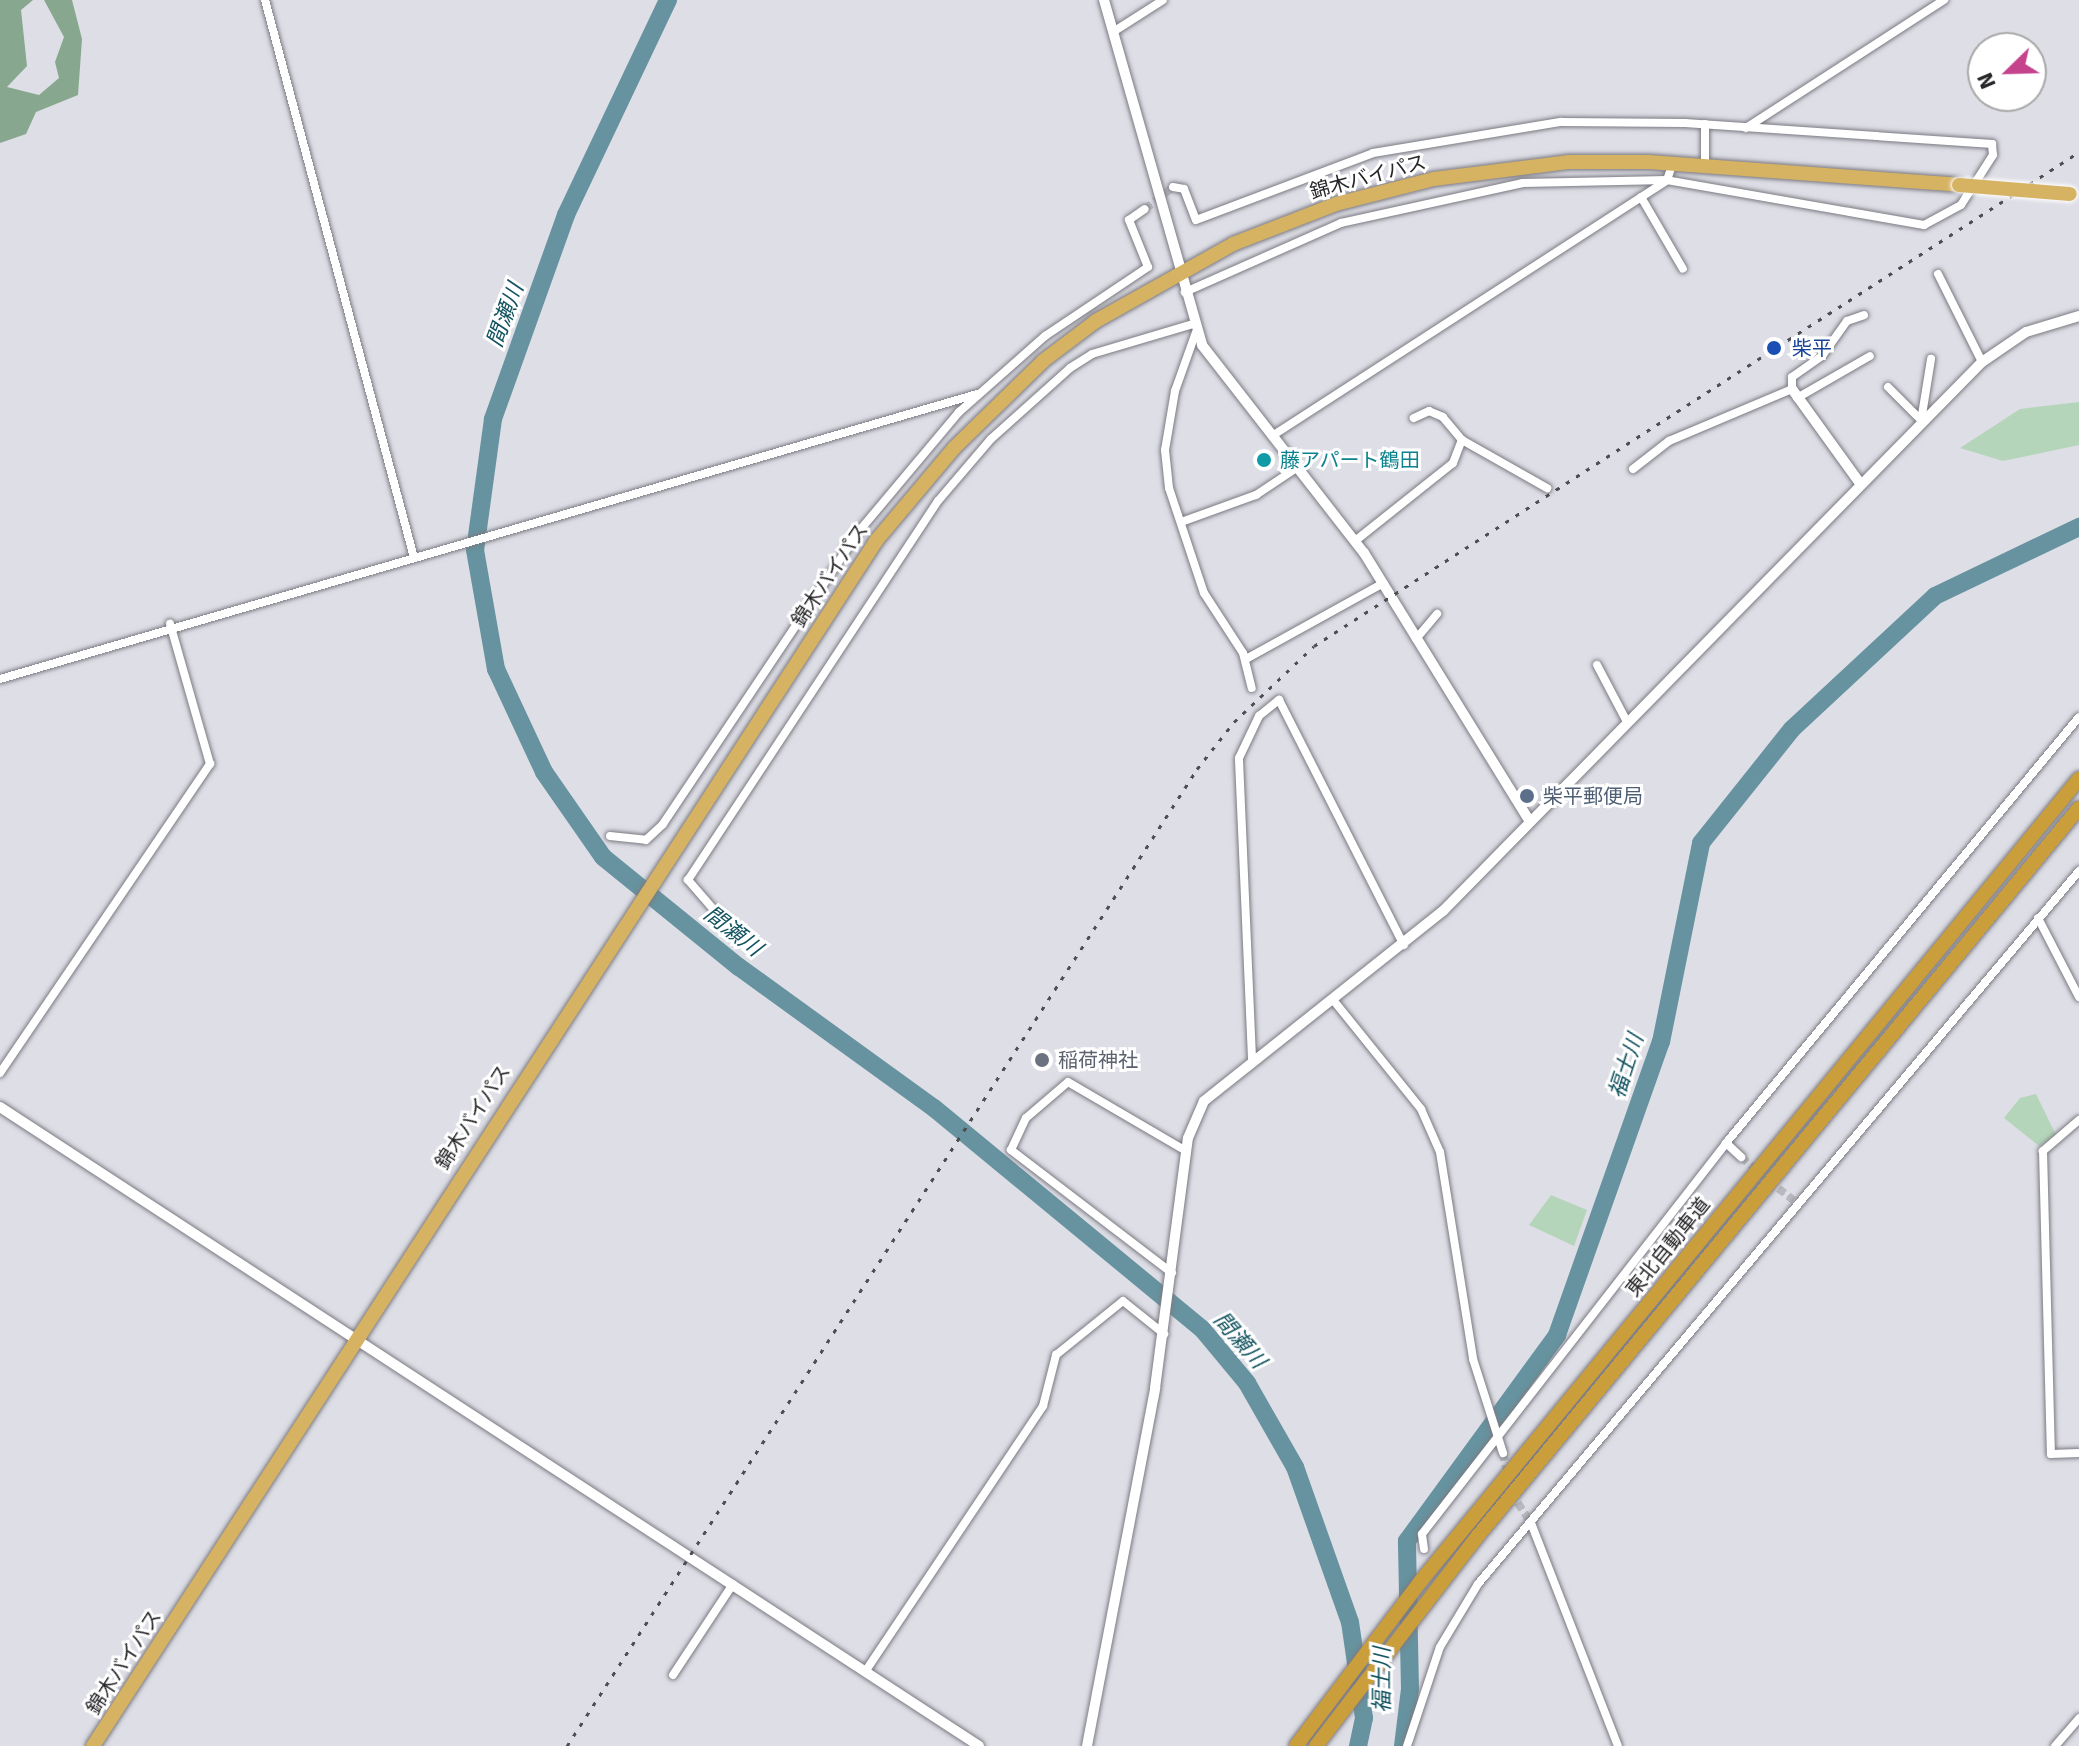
<!DOCTYPE html>
<html>
<head>
<meta charset="utf-8">
<style>
	body { margin:0 }
	#map { position:relative; width:2079px; height:1746px; overflow:hidden; background:#dedee6; font-family:Signika,"Noto Sans JP",sans-serif }
	div>[style] { position:absolute }
	.green>* { inset:0; background:#b5d5bb }
	.forest>* { inset:0; background:#87a78e }
	.river>* { height:18px; margin:-9px; padding:0 9px; transform-origin:9px; border-radius:9px; background:#66939f }
	.minor-tunnel>* { height:8px; margin-top:-4px; transform-origin:0; background:repeating-linear-gradient(90deg,#b9b9c0 0 8px,transparent 0 12px) }
	.roads { filter:drop-shadow(0 0 2px #7b7a82) drop-shadow(0 0 2px #7b7a82) }
	.minor>* { height:8px; margin:-4px; padding:0 4px; transform-origin:4px; border-radius:4px; background:#fff }
	.tertiary>* { height:10px; margin:-5px; padding:0 5px; transform-origin:5px; border-radius:5px; background:#fff }
	.trunk>* { height:14px; margin:-7px; padding:0 7px; transform-origin:7px; border-radius:7px; background:#d6b263 }
	.motorway>* { height:14px; margin:-7px; padding:0 7px; transform-origin:7px; border-radius:7px; background:#cb9e3c }
	.rail>* { height:3px; margin-top:-1.5px; transform-origin:0; background:repeating-linear-gradient(90deg,#4d4d52 0 4px,transparent 0 12px) }
	.bridges { filter:drop-shadow(0 0 2px #fff) drop-shadow(0 0 2px #fff) }
	.trunk-bridge>* { height:14px; margin:-7px; padding:0 7px; transform-origin:7px; border-radius:7px; background:#d6b263 }
	.dots>* { width:22px; height:22px; translate:-50% -50%; box-sizing:border-box; border:4px solid #fff; border-radius:50% }
	span { translate:-50% -50%; white-space:nowrap; text-align:center; line-height:1.15; -webkit-text-stroke:6px #fff; paint-order:stroke }
	.street-label { font-size:20px; color:#27272a }
	.transit-label { font-size:20px; color:#164399 }
	.left { translate:0 -50%; text-align:left }
	.culture-label { font-size:20px; color:#0d838f }
	.service-label { font-size:20px; color:#4e5e75 }
	.worship-label { font-size:20px; color:#5b616d }
	.water-label { font-size:22px; color:#125360; font-style:italic }
	.north { position:absolute; left:1967px; top:32px; width:80px; height:80px; box-sizing:border-box; background:#fff; border:2px solid #a9a9aa; border-radius:50%; rotate:247deg; font-size:22px; font-weight:700; line-height:32px; text-align:center; color:#27272a }
	.north::after { content:''; display:block; margin:auto; width:28px; height:36px; background:#c4438c; clip-path:polygon(50% 0,100% 100%,50% 72%,0 100%) }
</style>
</head>
<body>
<div id="map">
	<div class="green">
		<div style="clip-path:polygon(2079px 402px,2079px 445px,2003px 461px,1960px 448px,2020px 409px)"></div>
		<div style="clip-path:polygon(2036px 1094px,2056px 1135px,2039px 1146px,2004px 1118px,2020px 1098px)"></div>
		<div style="clip-path:polygon(1551px 1195px,1587px 1210px,1574px 1246px,1529px 1225px)"></div>
	</div>
	<div class="forest">
		<div style="clip-path:polygon(0 0,33px 0,21px 10px,27px 66px,7px 87px,39px 95px,59px 78px,55px 62px,64px 37px,44px 0,72px 0,82px 39px,78px 95px,36px 112px,26px 134px,0 143px)"></div>
	</div>
	<div class="river">
		<div style="left:668px;top:0;width:238px;rotate:115.4deg"></div>
		<div style="left:566px;top:215px;width:217px;rotate:109.7deg"></div>
		<div style="left:493px;top:419px;width:132px;rotate:97.8deg"></div>
		<div style="left:475px;top:550px;width:121px;rotate:80deg"></div>
		<div style="left:496px;top:669px;width:114px;rotate:65deg"></div>
		<div style="left:544px;top:772px;width:103px;rotate:55.2deg"></div>
		<div style="left:603px;top:857px;width:175px;rotate:39deg"></div>
		<div style="left:739px;top:967px;width:241px;rotate:35.9deg"></div>
		<div style="left:934px;top:1108px;width:349px;rotate:39.5deg"></div>
		<div style="left:1203px;top:1330px;width:69px;rotate:50.3deg"></div>
		<div style="left:1247px;top:1383px;width:97px;rotate:60.3deg"></div>
		<div style="left:1295px;top:1467px;width:164px;rotate:70.5deg"></div>
		<div style="left:1350px;top:1622px;width:97px;rotate:81.7deg"></div>
		<div style="left:1364px;top:1718px;width:29px;rotate:102deg"></div>
		<div style="left:1403px;top:1746px;width:57px;rotate:-83deg"></div>
		<div style="left:1410px;top:1689px;width:148px;rotate:-91.2deg"></div>
		<div style="left:1407px;top:1541px;width:255px;rotate:-53.9deg"></div>
		<div style="left:1557px;top:1335px;width:311px;rotate:-70.5deg"></div>
		<div style="left:1661px;top:1042px;width:203px;rotate:-78.6deg"></div>
		<div style="left:1701px;top:843px;width:146px;rotate:-51.4deg"></div>
		<div style="left:1792px;top:729px;width:195px;rotate:-42.9deg"></div>
		<div style="left:1935px;top:596px;width:160px;rotate:-25.6deg"></div>
	</div>
	<div class="minor-tunnel">
		<div style="left:1145px;top:209px;width:36px;rotate:-38deg"></div>
		<div style="left:1741px;top:1157px;width:23px;rotate:40deg"></div>
		<div style="left:1769px;top:1181px;width:31px;rotate:38deg"></div>
		<div style="left:1503px;top:1453px;width:41px;rotate:78.7deg"></div>
		<div style="left:1511px;top:1493px;width:36px;rotate:56deg"></div>
	</div>
	<div class="roads">
		<div class="minor">
			<div style="left:265px;top:0;width:573px;rotate:75.04deg"></div>
			<div style="left:1113px;top:32px;width:59px;rotate:-32.6deg"></div>
			<div style="left:1746px;top:128px;width:236px;rotate:-32.9deg"></div>
			<div style="left:1705px;top:163px;width:39px;rotate:-90deg"></div>
			<div style="left:1173px;top:187px;width:11px;rotate:10deg"></div>
			<div style="left:1184px;top:189px;width:33px;rotate:69deg"></div>
			<div style="left:1196px;top:220px;width:189px;rotate:-20.7deg"></div>
			<div style="left:1373px;top:153px;width:191px;rotate:-9.4deg"></div>
			<div style="left:1561px;top:122px;width:124px;rotate:0.5deg"></div>
			<div style="left:1685px;top:123px;width:308px;rotate:3.9deg"></div>
			<div style="left:1992px;top:144px;width:11px;rotate:85deg"></div>
			<div style="left:1993px;top:155px;width:59px;rotate:122.6deg"></div>
			<div style="left:1961px;top:205px;width:42px;rotate:151.6deg"></div>
			<div style="left:1924px;top:225px;width:261px;rotate:-170.1deg"></div>
			<div style="left:1667px;top:180px;width:144px;rotate:178.8deg"></div>
			<div style="left:1523px;top:183px;width:186px;rotate:167.6deg"></div>
			<div style="left:1341px;top:223px;width:171px;rotate:156.1deg"></div>
			<div style="left:1641px;top:197px;width:83px;rotate:59.7deg"></div>
			<div style="left:1938px;top:274px;width:98px;rotate:63.4deg"></div>
			<div style="left:1196px;top:332px;width:63px;rotate:109.6deg"></div>
			<div style="left:1175px;top:391px;width:60px;rotate:99.6deg"></div>
			<div style="left:1165px;top:450px;width:38px;rotate:84deg"></div>
			<div style="left:1169px;top:488px;width:111px;rotate:71.6deg"></div>
			<div style="left:1204px;top:593px;width:72px;rotate:57deg"></div>
			<div style="left:1243px;top:653px;width:36px;rotate:76deg"></div>
			<div style="left:1888px;top:387px;width:47px;rotate:45deg"></div>
			<div style="left:1797px;top:398px;width:84px;rotate:-29.9deg"></div>
			<div style="left:1921px;top:421px;width:63px;rotate:-80.8deg"></div>
			<div style="left:1272px;top:436px;width:471px;rotate:-32.9deg"></div>
			<div style="left:1667px;top:180px;width:18px;rotate:-71deg"></div>
			<div style="left:1462px;top:440px;width:98px;rotate:29.5deg"></div>
			<div style="left:1633px;top:469px;width:46px;rotate:-37.9deg"></div>
			<div style="left:1669px;top:441px;width:134px;rotate:-22.9deg"></div>
			<div style="left:1792px;top:389px;width:12px;rotate:-90deg"></div>
			<div style="left:1792px;top:377px;width:37px;rotate:-35deg"></div>
			<div style="left:1822px;top:356px;width:43px;rotate:-54.5deg"></div>
			<div style="left:1847px;top:321px;width:18px;rotate:-19deg"></div>
			<div style="left:1184px;top:521px;width:77px;rotate:-19.9deg"></div>
			<div style="left:1256px;top:495px;width:50px;rotate:-33.7deg"></div>
			<div style="left:1355px;top:541px;width:125px;rotate:-38.5deg"></div>
			<div style="left:1453px;top:463px;width:25px;rotate:-69deg"></div>
			<div style="left:1462px;top:440px;width:30px;rotate:-130deg"></div>
			<div style="left:1443px;top:417px;width:15px;rotate:-157deg"></div>
			<div style="left:1429px;top:411px;width:17px;rotate:155deg"></div>
			<div style="left:1416px;top:639px;width:33px;rotate:-50deg"></div>
			<div style="left:1246px;top:659px;width:155px;rotate:-28.9deg"></div>
			<div style="left:1597px;top:665px;width:62px;rotate:62.2deg"></div>
			<div style="left:0;top:679px;width:1018px;rotate:-16.26deg"></div>
			<div style="left:610px;top:836px;width:36px;rotate:6deg"></div>
			<div style="left:646px;top:840px;width:23px;rotate:-43deg"></div>
			<div style="left:663px;top:824px;width:354px;rotate:-56.2deg"></div>
			<div style="left:860px;top:530px;width:154px;rotate:-50deg"></div>
			<div style="left:959px;top:412px;width:115px;rotate:-41.5deg"></div>
			<div style="left:1045px;top:336px;width:124px;rotate:-33.8deg"></div>
			<div style="left:1148px;top:267px;width:51px;rotate:-112deg"></div>
			<div style="left:1129px;top:220px;width:19px;rotate:-35deg"></div>
			<div style="left:2038px;top:918px;width:89px;rotate:62.6deg"></div>
			<div style="left:735px;top:934px;width:72px;rotate:-131deg"></div>
			<div style="left:688px;top:880px;width:454px;rotate:-56.6deg"></div>
			<div style="left:938px;top:501px;width:82px;rotate:-49.5deg"></div>
			<div style="left:991px;top:439px;width:106px;rotate:-41.9deg"></div>
			<div style="left:1070px;top:368px;width:26px;rotate:-32deg"></div>
			<div style="left:1092px;top:354px;width:105px;rotate:-16.5deg"></div>
			<div style="left:1334px;top:1001px;width:139px;rotate:51.1deg"></div>
			<div style="left:1421px;top:1109px;width:47px;rotate:66.2deg"></div>
			<div style="left:1440px;top:1152px;width:210px;rotate:80.9deg"></div>
			<div style="left:1473px;top:1359px;width:99px;rotate:72.3deg"></div>
			<div style="left:1252px;top:1058px;width:300px;rotate:-92.5deg"></div>
			<div style="left:1239px;top:758px;width:47px;rotate:-64.5deg"></div>
			<div style="left:1259px;top:716px;width:26px;rotate:-39deg"></div>
			<div style="left:1279px;top:700px;width:275px;rotate:63deg"></div>
			<div style="left:0;top:1073px;width:374px;rotate:-55.8deg"></div>
			<div style="left:210px;top:764px;width:146px;rotate:-105.9deg"></div>
			<div style="left:2079px;top:1120px;width:48px;rotate:139.3deg"></div>
			<div style="left:2043px;top:1151px;width:303px;rotate:88.5deg"></div>
			<div style="left:2051px;top:1454px;width:28px;rotate:-2deg"></div>
			<div style="left:1726px;top:1143px;width:21px;rotate:43deg"></div>
			<div style="left:1172px;top:1273px;width:203px;rotate:-142.6deg"></div>
			<div style="left:1011px;top:1150px;width:35px;rotate:-65deg"></div>
			<div style="left:1026px;top:1118px;width:55px;rotate:-40.6deg"></div>
			<div style="left:1068px;top:1082px;width:137px;rotate:30.3deg"></div>
			<div style="left:1531px;top:1523px;width:239px;rotate:68.7deg"></div>
			<div style="left:1424px;top:1549px;width:15px;rotate:-98deg"></div>
			<div style="left:1422px;top:1534px;width:495px;rotate:-52.1deg"></div>
			<div style="left:1726px;top:1143px;width:553px;rotate:-50.35deg"></div>
			<div style="left:865px;top:1672px;width:320px;rotate:-56.2deg"></div>
			<div style="left:1043px;top:1406px;width:53px;rotate:-75.7deg"></div>
			<div style="left:1056px;top:1355px;width:86px;rotate:-38.9deg"></div>
			<div style="left:1123px;top:1301px;width:53px;rotate:38.8deg"></div>
			<div style="left:673px;top:1675px;width:109px;rotate:-56.6deg"></div>
			<div style="left:1407px;top:1746px;width:104px;rotate:-71.6deg"></div>
			<div style="left:1440px;top:1647px;width:74px;rotate:-58.9deg"></div>
			<div style="left:1478px;top:1584px;width:933px;rotate:-49.87deg"></div>
			<div style="left:2055px;top:1746px;width:37px;rotate:-49deg"></div>
		</div>
		<div class="tertiary">
			<div style="left:1104px;top:0;width:359px;rotate:74.1deg"></div>
			<div style="left:1202px;top:345px;width:264px;rotate:52.1deg"></div>
			<div style="left:1364px;top:553px;width:314px;rotate:58.3deg"></div>
			<div style="left:1792px;top:389px;width:115px;rotate:54.2deg"></div>
			<div style="left:0;top:1107px;width:1169px;rotate:33.13deg"></div>
			<div style="left:1087px;top:1746px;width:364px;rotate:-79.2deg"></div>
			<div style="left:1155px;top:1388px;width:252px;rotate:-82.5deg"></div>
			<div style="left:1188px;top:1138px;width:40px;rotate:-66.6deg"></div>
			<div style="left:1204px;top:1101px;width:305px;rotate:-38.5deg"></div>
			<div style="left:1443px;top:911px;width:769px;rotate:-45.53deg"></div>
			<div style="left:1982px;top:362px;width:53px;rotate:-34.3deg"></div>
			<div style="left:2026px;top:332px;width:55px;rotate:-16.8deg"></div>
		</div>
		<div class="trunk">
			<div style="left:93px;top:1746px;width:1437px;rotate:-56.98deg"></div>
			<div style="left:876px;top:541px;width:121px;rotate:-50deg"></div>
			<div style="left:954px;top:448px;width:124px;rotate:-44.3deg"></div>
			<div style="left:1043px;top:361px;width:66px;rotate:-37deg"></div>
			<div style="left:1096px;top:321px;width:157px;rotate:-29.3deg"></div>
			<div style="left:1233px;top:244px;width:110px;rotate:-21.2deg"></div>
			<div style="left:1336px;top:204px;width:101px;rotate:-14.3deg"></div>
			<div style="left:1434px;top:179px;width:135px;rotate:-7.2deg"></div>
			<div style="left:1568px;top:162px;width:81px"></div>
			<div style="left:1649px;top:162px;width:311px;rotate:4.2deg"></div>
		</div>
		<div class="motorway">
			<div style="left:1296px;top:1746px;width:206px;rotate:-52.9deg"></div>
			<div style="left:1420px;top:1582px;width:1039px;rotate:-50.63deg"></div>
			<div style="left:1316px;top:1746px;width:264px;rotate:-52.4deg"></div>
			<div style="left:1477px;top:1537px;width:945px;rotate:-50.45deg"></div>
		</div>
	</div>
	<div class="rail">
		<div style="left:567px;top:1746px;width:1163px;rotate:-57.18deg"></div>
		<div style="left:1197px;top:769px;width:60px;rotate:-51.8deg"></div>
		<div style="left:1234px;top:722px;width:110px;rotate:-43.5deg"></div>
		<div style="left:1314px;top:646px;width:911px;rotate:-32.85deg"></div>
	</div>
	<div class="bridges">
		<div class="trunk-bridge">
			<div style="left:1959px;top:185px;width:111px;rotate:4.6deg"></div>
		</div>
	</div>
	<div class="dots">
		<div style="left:1774px;top:348px;background:#1a4fb4"></div>
		<div style="left:1264px;top:460px;background:#0f9aa8"></div>
		<div style="left:1527px;top:796px;background:#5c6f8a"></div>
		<div style="left:1042px;top:1060px;background:#6b7280"></div>
	</div>
	<div class="street-label">
		<span style="left:1368px;top:177px;rotate:-15deg">錦木バイパス</span>
		<span style="left:830px;top:575px;rotate:-56deg">錦木バイパス</span>
		<span style="left:473px;top:1117px;rotate:-57deg">錦木バイパス</span>
		<span style="left:1668px;top:1247px;rotate:-51deg">東北自動車道</span>
		<span style="left:124px;top:1662px;rotate:-57deg">錦木バイパス</span>
	</div>
	<div class="transit-label">
		<span class="left" style="left:1792px;top:348px">柴平</span>
	</div>
	<div class="culture-label">
		<span class="left" style="left:1280px;top:460px">藤アパート鶴田</span>
	</div>
	<div class="service-label">
		<span class="left" style="left:1543px;top:796px">柴平郵便局</span>
	</div>
	<div class="worship-label">
		<span class="left" style="left:1058px;top:1060px">稲荷神社</span>
	</div>
	<div class="water-label">
		<span style="left:505px;top:315px;rotate:-70deg">間瀬川</span>
		<span style="left:733px;top:931px;rotate:38deg">間瀬川</span>
		<span style="left:1626px;top:1066px;rotate:-72deg">福士川</span>
		<span style="left:1240px;top:1340px;rotate:49deg">間瀬川</span>
		<span style="left:1382px;top:1680px;rotate:-90deg">福士川</span>
	</div>
	<div class="north">N</div>
</div>
</body>
</html>
